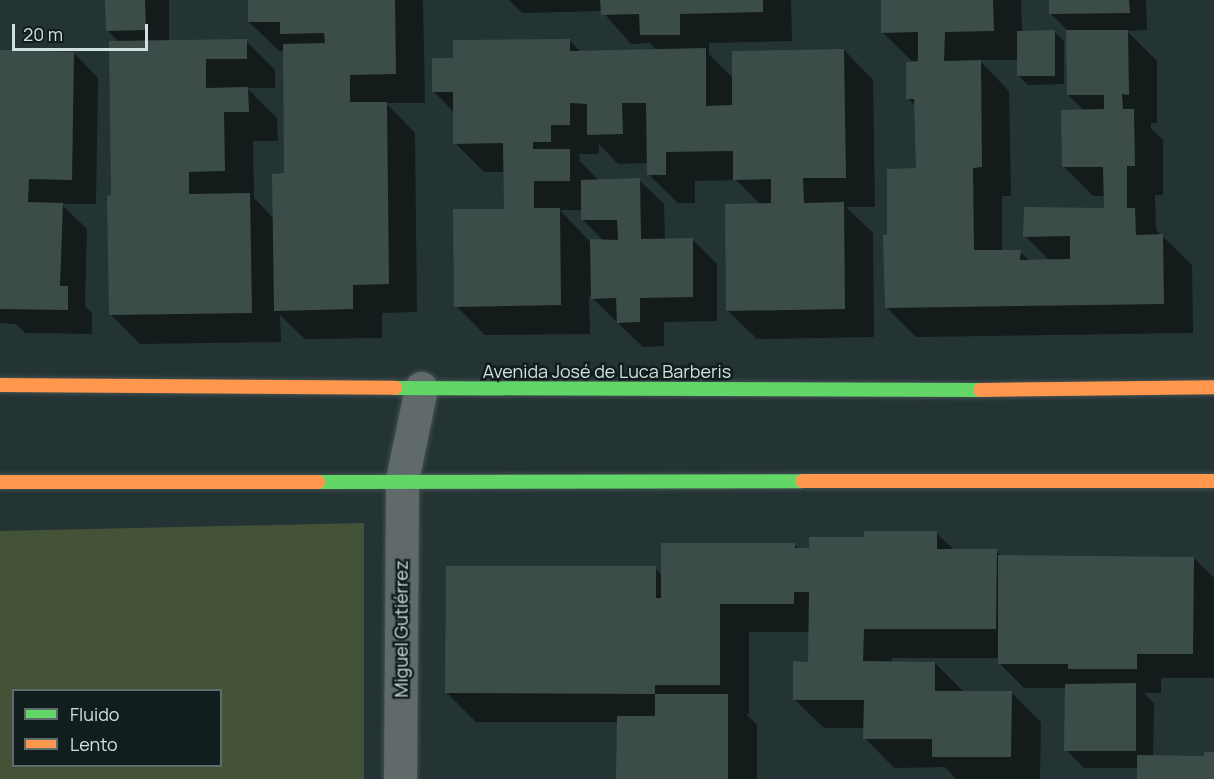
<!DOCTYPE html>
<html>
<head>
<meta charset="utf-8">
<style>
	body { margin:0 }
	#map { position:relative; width:1214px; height:779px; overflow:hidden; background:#243334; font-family:Manrope,sans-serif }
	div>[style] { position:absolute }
	.green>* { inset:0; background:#445238 }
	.shadow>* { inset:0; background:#0007 }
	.building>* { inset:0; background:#3c4d49 }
	.roads { filter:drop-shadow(0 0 2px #435152) drop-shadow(0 0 2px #435152) }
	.street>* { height:33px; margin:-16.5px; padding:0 16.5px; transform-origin:16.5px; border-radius:16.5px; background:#606a6b }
	.fast>* { height:14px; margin:-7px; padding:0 7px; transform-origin:7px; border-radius:7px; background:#63d668 }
	.slow>* { height:14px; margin:-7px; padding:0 7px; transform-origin:7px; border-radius:7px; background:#ff974d }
	span { translate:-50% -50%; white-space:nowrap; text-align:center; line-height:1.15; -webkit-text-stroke:5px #121e1e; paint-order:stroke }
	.street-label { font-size:18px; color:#d0e0e0 }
	.legend { position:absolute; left:12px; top:689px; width:210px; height:78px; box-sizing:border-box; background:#121e1e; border:2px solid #5e6c6c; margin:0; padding:8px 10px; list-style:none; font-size:18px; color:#d0e0e0 }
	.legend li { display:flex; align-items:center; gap:12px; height:30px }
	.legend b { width:30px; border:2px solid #5e6c6c }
	.scale { position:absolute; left:12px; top:24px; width:136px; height:27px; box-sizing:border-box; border:3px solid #d0e0e0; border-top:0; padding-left:8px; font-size:18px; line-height:21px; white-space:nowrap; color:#d0e0e0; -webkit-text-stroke:4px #121e1e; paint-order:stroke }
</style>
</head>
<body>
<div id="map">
	<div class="green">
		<div style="clip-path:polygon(evenodd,364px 523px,364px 779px,0 779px,0 531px,364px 523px,220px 690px,220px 766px,14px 766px,14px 690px,220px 690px)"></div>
	</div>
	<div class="shadow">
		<div style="clip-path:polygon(107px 0,169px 0,169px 42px,246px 41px,275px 70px,275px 88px,247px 88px,277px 118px,278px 141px,253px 141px,254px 198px,274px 219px,286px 175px,284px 51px,279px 51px,249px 22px,249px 0,423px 0,425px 103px,386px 103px,415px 133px,417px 312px,382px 313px,382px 338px,305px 339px,280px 315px,281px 342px,140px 344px,111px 315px,120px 43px,107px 30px)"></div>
		<div style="clip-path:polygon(evenodd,509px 0,791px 0,792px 41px,709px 43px,709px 54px,734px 79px,844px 50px,873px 80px,875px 207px,846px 207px,873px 233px,874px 337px,757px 339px,727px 310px,761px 205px,736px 180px,695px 181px,695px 203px,678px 203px,648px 174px,648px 163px,618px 164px,599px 144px,599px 154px,579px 154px,580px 161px,598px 180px,639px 180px,664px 204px,665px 240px,692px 239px,717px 264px,717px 321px,664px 322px,664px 346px,643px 347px,589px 295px,590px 334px,485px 335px,456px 306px,505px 210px,505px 172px,484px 172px,455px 143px,455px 113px,434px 92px,454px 59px,569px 40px,581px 52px,657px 51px,650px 43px,631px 44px,602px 11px,522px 13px,509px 0,560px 210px,583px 210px,583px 220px,604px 241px,589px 241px,560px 210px)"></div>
		<div style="clip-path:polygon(882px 0,1021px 0,1022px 32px,1055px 32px,1064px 41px,1064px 84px,1028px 85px,1019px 76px,1019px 60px,979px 60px,1009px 91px,1011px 196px,1002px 196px,1002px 252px,1020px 252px,1030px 261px,1050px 261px,1025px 236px,1105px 209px,1105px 196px,1093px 196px,1064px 167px,1085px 111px,1068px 95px,1068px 31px,1050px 13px,1050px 0,1146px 0,1147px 30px,1127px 31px,1157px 61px,1157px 123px,1151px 123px,1151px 128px,1163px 140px,1163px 195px,1155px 195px,1156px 230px,1192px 265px,1193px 333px,916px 337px,886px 307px,889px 236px,917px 170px,916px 107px,908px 98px,914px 63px,882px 32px)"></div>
		<div style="clip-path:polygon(0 52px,74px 53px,98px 78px,96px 204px,61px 204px,87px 229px,85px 306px,92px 313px,92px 334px,25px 333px,16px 324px,0 323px)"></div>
		<div style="clip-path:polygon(936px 533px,955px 551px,996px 551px,1003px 557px,1194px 558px,1214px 578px,1214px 678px,1161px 678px,1161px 693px,1144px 693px,1154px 703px,1153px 757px,1205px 757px,1214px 754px,1214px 779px,1138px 779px,1139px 768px,1084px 768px,1066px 750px,1067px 688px,1024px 688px,999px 663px,999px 658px,892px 658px,892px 663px,935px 663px,964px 692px,1011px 692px,1041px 722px,1040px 779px,956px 779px,945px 767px,894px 768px,865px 738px,865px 728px,824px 728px,794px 699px,810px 663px,810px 632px,749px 632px,749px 714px,746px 714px,757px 725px,757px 779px,618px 779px,618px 722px,476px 722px,447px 693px,655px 568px,662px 575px,794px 544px,799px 550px,866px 539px)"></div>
	</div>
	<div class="building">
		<div style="clip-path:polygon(105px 0,145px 0,146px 30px,106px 31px)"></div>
		<div style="clip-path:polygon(248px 0,395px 0,396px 74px,350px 75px,350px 102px,387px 102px,389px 284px,353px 285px,353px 309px,274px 311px,272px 174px,284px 173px,283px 44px,325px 43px,324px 33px,280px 34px,280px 22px,248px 22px)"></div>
		<div style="clip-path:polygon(600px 0,763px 0,763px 12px,680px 14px,680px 35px,640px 35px,639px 14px,601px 15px)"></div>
		<div style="clip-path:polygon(881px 0,993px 0,994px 31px,945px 32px,944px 61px,981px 60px,982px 167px,973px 168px,974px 250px,1021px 250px,1020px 260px,1070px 259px,1070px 236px,1023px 237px,1024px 207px,1104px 208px,1103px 167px,1062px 167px,1061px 110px,1104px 109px,1104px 95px,1067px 95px,1066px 30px,1128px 30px,1129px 95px,1122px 94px,1123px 109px,1134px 109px,1135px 166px,1127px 166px,1127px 208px,1135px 208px,1136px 235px,1163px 234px,1164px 304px,885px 308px,883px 235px,887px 235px,887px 169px,916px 168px,914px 99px,906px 99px,906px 62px,918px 61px,918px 32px,881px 33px)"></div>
		<div style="clip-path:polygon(1049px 0,1129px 0,1130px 13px,1049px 14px)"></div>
		<div style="clip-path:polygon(1055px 30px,1055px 76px,1017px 76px,1017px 31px)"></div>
		<div style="clip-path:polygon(247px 39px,247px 59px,206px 59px,206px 88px,248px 87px,249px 112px,224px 112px,225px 171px,189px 172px,189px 194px,250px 193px,252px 313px,109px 315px,107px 196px,111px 195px,109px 41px)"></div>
		<div style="clip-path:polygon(570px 39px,570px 51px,706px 48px,706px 106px,732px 105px,732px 51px,844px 49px,846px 178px,803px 178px,804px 203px,844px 202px,845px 309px,726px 311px,725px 204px,771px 203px,771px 179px,733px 180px,733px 151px,666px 152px,666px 175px,647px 175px,646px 103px,622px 103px,623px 134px,587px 135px,587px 104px,570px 103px,570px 125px,551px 125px,551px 142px,533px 142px,533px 149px,570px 149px,570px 181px,534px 181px,534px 208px,560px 208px,561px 305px,454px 307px,453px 209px,504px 209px,503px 143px,453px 144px,453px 92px,432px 92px,432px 58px,453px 58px,453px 40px)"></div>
		<div style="clip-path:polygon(0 50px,74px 52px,72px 180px,29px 179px,28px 202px,63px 203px,60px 286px,68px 286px,68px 310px,0 309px)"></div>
		<div style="clip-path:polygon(640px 178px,641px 239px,693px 238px,693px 297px,640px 298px,640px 322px,617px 323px,616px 298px,591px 299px,590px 239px,618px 240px,617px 220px,581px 220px,581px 180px)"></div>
		<div style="clip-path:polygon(864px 531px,937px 531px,937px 549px,997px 549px,996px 629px,864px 629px,863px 661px,935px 662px,935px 691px,1012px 691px,1011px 757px,932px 757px,932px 739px,863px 739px,864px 700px,793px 700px,793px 661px,808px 662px,809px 592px,794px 592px,794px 604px,720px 604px,720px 685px,655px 685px,655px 694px,445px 693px,446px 566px,656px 566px,656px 598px,661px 598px,661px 543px,795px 543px,795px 548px,809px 548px,809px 537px,864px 537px)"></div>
		<div style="clip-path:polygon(998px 555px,1194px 557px,1193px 654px,1137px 654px,1137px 669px,1068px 669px,1068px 664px,998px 664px)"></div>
		<div style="clip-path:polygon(1136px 683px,1136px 751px,1064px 751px,1065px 684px)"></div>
		<div style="clip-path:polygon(655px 694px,728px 694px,728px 779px,616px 779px,617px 716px,655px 716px)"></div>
		<div style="clip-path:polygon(1204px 752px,1214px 752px,1214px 779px,1137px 779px,1137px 755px,1204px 756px)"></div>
	</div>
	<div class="roads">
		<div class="street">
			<div style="left:400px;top:779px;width:299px;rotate:-89.6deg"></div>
			<div style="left:402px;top:480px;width:94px;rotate:-78.3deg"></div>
		</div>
		<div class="fast">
			<div style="left:395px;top:388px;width:585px;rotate:0.2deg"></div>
			<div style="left:318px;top:482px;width:484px;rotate:-0.1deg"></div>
		</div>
		<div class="slow">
			<div style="left:0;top:385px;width:395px;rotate:0.4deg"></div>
			<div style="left:980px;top:390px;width:234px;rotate:-0.7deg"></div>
			<div style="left:802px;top:481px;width:412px"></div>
			<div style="left:0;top:482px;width:318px"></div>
		</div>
	</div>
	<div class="street-label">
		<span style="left:607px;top:371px">Avenida José de Luca Barberis</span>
		<span style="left:401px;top:629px;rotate:-90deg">Miguel Gutiérrez</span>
	</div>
	<ul class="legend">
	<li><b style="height:8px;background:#63d668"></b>Fluido</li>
	<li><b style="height:8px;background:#ff974d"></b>Lento</li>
	</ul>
	<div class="scale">20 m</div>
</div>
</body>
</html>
